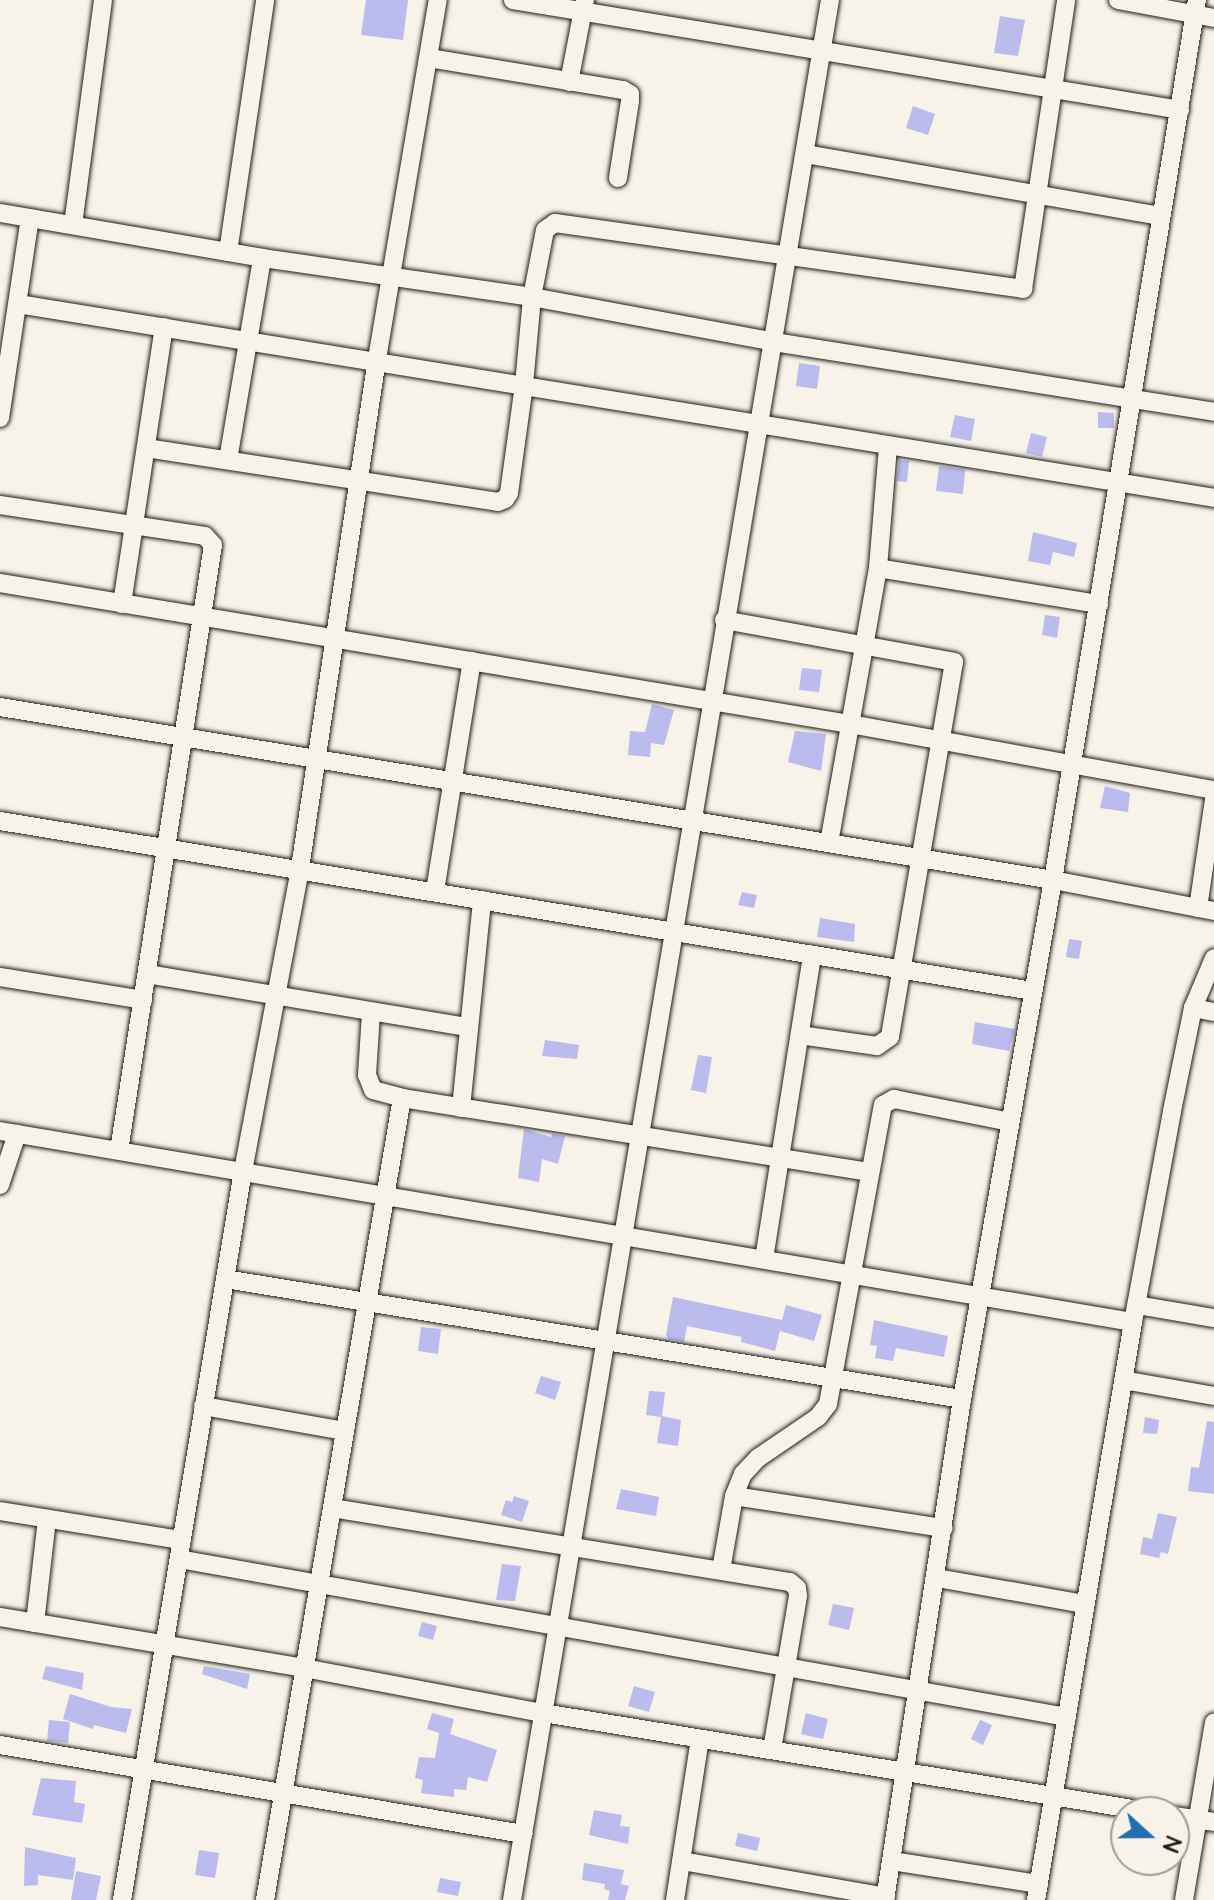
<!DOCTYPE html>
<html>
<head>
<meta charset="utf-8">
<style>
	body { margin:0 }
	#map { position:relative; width:1214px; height:1900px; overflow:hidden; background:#f7f3e8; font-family:"Architects Daughter",sans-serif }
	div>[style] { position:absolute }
	.building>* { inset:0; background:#bbbbed }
	.roads { filter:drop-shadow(0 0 2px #1c1c1c) drop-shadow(0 0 2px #1c1c1c) }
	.street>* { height:18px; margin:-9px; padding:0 9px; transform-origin:9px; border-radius:9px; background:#f7f3e8 }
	span { translate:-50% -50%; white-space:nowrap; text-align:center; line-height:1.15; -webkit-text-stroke:6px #f7f3e8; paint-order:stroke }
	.north { position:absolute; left:1110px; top:1796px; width:80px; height:80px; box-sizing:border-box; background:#f7f3e8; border:2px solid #9f9d96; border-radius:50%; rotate:111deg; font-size:22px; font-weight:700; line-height:32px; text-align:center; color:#1c1c1c }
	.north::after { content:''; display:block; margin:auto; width:28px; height:36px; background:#1f6fb2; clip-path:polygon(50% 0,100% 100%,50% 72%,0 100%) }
</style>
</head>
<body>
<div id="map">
	<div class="building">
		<div style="clip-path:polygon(366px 0,408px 0,403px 40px,361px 35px)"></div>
		<div style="clip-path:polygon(1000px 16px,1025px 20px,1018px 56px,994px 53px)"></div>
		<div style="clip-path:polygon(913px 106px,935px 114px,928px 135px,906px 128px)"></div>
		<div style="clip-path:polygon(799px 363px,820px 366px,817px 389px,796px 386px)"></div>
		<div style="clip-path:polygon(1098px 412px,1114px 413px,1114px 428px,1098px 428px)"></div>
		<div style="clip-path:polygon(955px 415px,975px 419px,971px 441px,950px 437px)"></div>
		<div style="clip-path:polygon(1031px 433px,1047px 437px,1042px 457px,1026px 453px)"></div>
		<div style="clip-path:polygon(899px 460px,909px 461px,907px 482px,897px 481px)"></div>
		<div style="clip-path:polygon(939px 466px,965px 470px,963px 494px,936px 491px)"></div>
		<div style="clip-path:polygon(1033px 532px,1077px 543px,1074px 557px,1053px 552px,1050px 565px,1028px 561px)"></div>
		<div style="clip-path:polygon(1045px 615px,1060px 617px,1057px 638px,1042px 635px)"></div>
		<div style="clip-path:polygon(802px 668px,822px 670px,819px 692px,799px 690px)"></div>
		<div style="clip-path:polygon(652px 704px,674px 710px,664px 745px,651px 743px,650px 757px,628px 755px,630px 731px,645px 732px)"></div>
		<div style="clip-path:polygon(795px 731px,826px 734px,821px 771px,788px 762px)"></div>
		<div style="clip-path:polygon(1105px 786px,1130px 793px,1128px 812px,1100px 808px)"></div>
		<div style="clip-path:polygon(742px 892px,757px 895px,754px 908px,738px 905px)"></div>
		<div style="clip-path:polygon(820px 918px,855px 924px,854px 942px,817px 937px)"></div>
		<div style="clip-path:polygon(1069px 939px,1082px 941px,1079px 959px,1066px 957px)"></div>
		<div style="clip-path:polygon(975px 1022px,1015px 1029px,1009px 1051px,972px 1044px)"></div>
		<div style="clip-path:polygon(545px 1040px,579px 1045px,577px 1059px,542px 1056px)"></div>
		<div style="clip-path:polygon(698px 1055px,712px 1057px,706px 1093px,691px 1090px)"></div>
		<div style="clip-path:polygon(524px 1129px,551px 1137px,552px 1134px,565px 1136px,558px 1164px,542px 1159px,539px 1182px,518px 1178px)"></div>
		<div style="clip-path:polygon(673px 1297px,782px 1320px,786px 1305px,822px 1315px,814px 1341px,780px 1331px,775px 1351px,741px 1342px,742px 1337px,687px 1326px,684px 1342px,668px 1339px,666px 1335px)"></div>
		<div style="clip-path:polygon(874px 1320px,948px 1336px,944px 1357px,896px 1348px,893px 1361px,875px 1358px,877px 1346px,870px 1345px)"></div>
		<div style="clip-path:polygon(421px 1327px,441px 1329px,438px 1354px,418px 1351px)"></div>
		<div style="clip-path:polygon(541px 1376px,561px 1382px,555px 1400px,535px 1393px)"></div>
		<div style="clip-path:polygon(649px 1391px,665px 1392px,662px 1416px,681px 1420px,678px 1446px,657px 1443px,661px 1417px,646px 1415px)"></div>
		<div style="clip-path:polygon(1145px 1417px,1159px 1420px,1157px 1434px,1143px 1433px)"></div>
		<div style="clip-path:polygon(1207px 1421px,1214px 1422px,1214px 1494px,1188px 1491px,1191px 1467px,1199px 1468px)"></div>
		<div style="clip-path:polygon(621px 1489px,659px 1497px,656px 1516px,616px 1509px)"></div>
		<div style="clip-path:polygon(514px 1496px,529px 1501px,522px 1522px,501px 1515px,506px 1500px,512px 1502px)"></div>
		<div style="clip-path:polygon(1158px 1513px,1177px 1517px,1168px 1554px,1161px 1552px,1159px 1558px,1140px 1554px,1143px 1537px,1152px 1539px)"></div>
		<div style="clip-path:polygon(502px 1564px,521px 1566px,515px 1601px,496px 1600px)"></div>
		<div style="clip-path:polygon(833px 1604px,854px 1608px,849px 1630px,828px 1625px)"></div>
		<div style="clip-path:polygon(422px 1622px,437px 1626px,433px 1640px,418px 1636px)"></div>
		<div style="clip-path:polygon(46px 1666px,84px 1673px,82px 1690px,42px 1679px)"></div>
		<div style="clip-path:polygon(204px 1666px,250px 1674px,247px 1689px,202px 1674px)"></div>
		<div style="clip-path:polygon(634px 1686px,655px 1692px,649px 1712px,628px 1706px)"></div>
		<div style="clip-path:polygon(70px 1694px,111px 1707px,132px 1709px,126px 1733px,94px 1725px,93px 1729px,63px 1719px)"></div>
		<div style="clip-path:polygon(432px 1713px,454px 1719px,450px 1734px,497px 1750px,487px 1782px,468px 1777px,466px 1790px,454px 1789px,454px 1797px,421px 1793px,423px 1780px,415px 1778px,419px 1757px,435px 1758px,439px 1733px,427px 1729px)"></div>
		<div style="clip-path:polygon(806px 1713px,828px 1719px,823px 1739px,801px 1734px)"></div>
		<div style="clip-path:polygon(49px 1720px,70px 1722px,68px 1743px,47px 1741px)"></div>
		<div style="clip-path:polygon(980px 1720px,992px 1725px,983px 1745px,971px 1739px)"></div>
		<div style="clip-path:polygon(41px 1778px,76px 1781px,74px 1802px,85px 1804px,82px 1823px,32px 1815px)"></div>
		<div style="clip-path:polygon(594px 1810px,622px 1815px,620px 1826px,630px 1827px,628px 1844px,589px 1835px)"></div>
		<div style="clip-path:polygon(738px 1833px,760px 1838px,757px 1851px,735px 1846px)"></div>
		<div style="clip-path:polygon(25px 1847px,76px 1858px,73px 1880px,38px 1875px,38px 1885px,24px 1886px)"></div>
		<div style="clip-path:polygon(199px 1850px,219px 1853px,215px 1878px,195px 1875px)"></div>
		<div style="clip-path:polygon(584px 1863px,624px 1870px,621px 1884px,629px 1886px,625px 1900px,608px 1900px,610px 1891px,604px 1889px,605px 1884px,582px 1880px)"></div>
		<div style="clip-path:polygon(76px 1871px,101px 1876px,96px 1900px,71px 1900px)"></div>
		<div style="clip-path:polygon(440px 1878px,461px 1882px,458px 1896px,437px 1892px)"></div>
	</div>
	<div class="roads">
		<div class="street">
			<div style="left:513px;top:0;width:676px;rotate:9.36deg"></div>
			<div style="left:1118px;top:0;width:98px;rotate:10.6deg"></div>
			<div style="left:429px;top:58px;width:197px;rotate:9.4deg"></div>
			<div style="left:623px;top:90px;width:8px;rotate:30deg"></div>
			<div style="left:630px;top:94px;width:7px;rotate:90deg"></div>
			<div style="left:630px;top:101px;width:78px;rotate:98.9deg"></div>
			<div style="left:569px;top:82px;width:84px;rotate:-79deg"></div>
			<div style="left:805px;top:154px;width:361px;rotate:9.9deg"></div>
			<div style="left:0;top:213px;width:266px;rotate:9.7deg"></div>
			<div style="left:262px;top:258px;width:273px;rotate:8.2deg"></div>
			<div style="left:532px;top:297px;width:246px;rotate:10.5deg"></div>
			<div style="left:774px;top:342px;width:446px;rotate:9deg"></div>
			<div style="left:73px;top:225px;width:227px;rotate:-82.4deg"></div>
			<div style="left:228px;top:252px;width:255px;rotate:-81.6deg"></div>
			<div style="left:18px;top:304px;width:1212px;rotate:9.21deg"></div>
			<div style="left:0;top:418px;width:202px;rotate:-81.5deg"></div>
			<div style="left:146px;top:448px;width:356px;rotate:8.7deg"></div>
			<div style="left:498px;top:502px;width:8px;rotate:-23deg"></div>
			<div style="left:505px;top:499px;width:7px;rotate:-56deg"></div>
			<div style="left:509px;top:493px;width:109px;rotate:-82.1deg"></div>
			<div style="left:524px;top:385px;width:88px;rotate:-84.8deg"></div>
			<div style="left:532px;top:297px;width:68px;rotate:-79deg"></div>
			<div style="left:545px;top:230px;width:12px;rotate:-35deg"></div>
			<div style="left:555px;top:223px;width:473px;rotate:8deg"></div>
			<div style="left:1023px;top:289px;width:292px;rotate:-81.5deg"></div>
			<div style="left:228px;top:460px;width:205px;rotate:-80.4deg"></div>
			<div style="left:0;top:505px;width:207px;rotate:8.6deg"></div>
			<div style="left:205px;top:536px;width:12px;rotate:48deg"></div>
			<div style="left:213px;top:545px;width:613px;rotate:98.82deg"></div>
			<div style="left:878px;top:568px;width:224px;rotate:9.3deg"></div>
			<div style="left:0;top:583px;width:862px;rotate:9.42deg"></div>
			<div style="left:850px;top:724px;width:370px;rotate:10.3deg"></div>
			<div style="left:122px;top:604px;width:280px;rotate:-81.4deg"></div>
			<div style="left:724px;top:620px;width:234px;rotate:10.3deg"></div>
			<div style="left:954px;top:662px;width:380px;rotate:99.7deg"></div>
			<div style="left:890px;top:1037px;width:16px;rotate:145deg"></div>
			<div style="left:877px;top:1046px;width:78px;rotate:-171.9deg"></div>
			<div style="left:0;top:707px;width:1067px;rotate:9.33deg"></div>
			<div style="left:1053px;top:880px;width:164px;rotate:10.9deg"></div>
			<div style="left:0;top:821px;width:1047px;rotate:9.35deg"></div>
			<div style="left:829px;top:843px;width:279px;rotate:-79.9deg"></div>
			<div style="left:878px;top:568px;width:122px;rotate:-85.3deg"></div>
			<div style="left:435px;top:891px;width:233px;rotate:-80.9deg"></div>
			<div style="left:1198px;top:908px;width:110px;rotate:-81.6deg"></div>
			<div style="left:147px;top:974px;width:325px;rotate:9.4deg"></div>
			<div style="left:0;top:977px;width:145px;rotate:9.1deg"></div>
			<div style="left:1193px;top:1008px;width:21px;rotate:11deg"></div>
			<div style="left:371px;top:1013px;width:62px;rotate:93.7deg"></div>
			<div style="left:367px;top:1075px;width:16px;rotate:68deg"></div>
			<div style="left:373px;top:1090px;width:30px;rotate:15deg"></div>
			<div style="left:402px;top:1098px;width:474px;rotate:9deg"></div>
			<div style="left:461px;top:1108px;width:209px;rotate:-84.2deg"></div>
			<div style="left:0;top:1131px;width:1149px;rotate:9.57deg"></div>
			<div style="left:0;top:1185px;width:54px;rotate:-71.6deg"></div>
			<div style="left:764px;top:1259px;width:307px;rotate:-81deg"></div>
			<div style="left:225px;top:1279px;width:747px;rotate:9.25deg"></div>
			<div style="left:1137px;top:1305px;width:78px;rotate:9.6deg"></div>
			<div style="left:1123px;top:1380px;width:92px;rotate:10deg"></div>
			<div style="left:203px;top:1406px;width:144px;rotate:10deg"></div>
			<div style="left:734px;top:1496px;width:212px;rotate:8.7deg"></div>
			<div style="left:332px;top:1508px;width:464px;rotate:9.2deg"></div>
			<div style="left:790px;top:1582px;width:9px;rotate:41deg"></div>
			<div style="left:797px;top:1588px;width:8px;rotate:83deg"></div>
			<div style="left:798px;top:1596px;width:156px;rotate:99.6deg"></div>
			<div style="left:0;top:1511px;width:184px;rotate:9.1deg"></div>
			<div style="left:179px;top:1559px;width:902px;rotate:10.09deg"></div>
			<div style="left:721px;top:1570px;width:75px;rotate:-80deg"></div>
			<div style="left:734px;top:1496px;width:24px;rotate:-68deg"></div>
			<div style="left:743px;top:1474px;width:22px;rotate:-47deg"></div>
			<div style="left:758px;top:1458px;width:73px;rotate:-34.3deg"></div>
			<div style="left:818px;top:1417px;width:16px;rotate:-52deg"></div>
			<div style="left:828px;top:1404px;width:304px;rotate:-79.6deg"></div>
			<div style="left:883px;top:1105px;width:13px;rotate:-29deg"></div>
			<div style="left:894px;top:1099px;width:118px;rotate:11.2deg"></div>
			<div style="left:937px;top:1578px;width:150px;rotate:10deg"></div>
			<div style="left:0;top:1617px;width:308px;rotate:9.5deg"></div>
			<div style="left:304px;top:1668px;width:243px;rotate:10.7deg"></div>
			<div style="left:543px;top:1713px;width:616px;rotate:9.25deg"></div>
			<div style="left:35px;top:1623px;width:105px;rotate:-83.4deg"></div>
			<div style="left:0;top:1745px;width:531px;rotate:9.66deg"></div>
			<div style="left:1174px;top:1816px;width:40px;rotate:8.5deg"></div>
			<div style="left:682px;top:1861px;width:207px;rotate:10deg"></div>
			<div style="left:892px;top:1861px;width:149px;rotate:8.9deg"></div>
			<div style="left:122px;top:1900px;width:739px;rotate:-80.58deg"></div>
			<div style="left:243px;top:1171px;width:308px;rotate:-79.3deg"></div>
			<div style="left:300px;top:868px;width:515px;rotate:-81.4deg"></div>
			<div style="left:377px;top:359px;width:364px;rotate:-80.4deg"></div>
			<div style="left:265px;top:1900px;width:814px;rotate:-80.31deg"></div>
			<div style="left:512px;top:1900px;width:1926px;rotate:-80.5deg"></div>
			<div style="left:675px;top:1900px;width:163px;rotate:-81.2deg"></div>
			<div style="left:885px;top:1900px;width:507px;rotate:-81.26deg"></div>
			<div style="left:962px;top:1399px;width:527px;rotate:-80.06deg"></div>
			<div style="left:1053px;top:880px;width:892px;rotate:-80.71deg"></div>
			<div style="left:1036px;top:1900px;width:586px;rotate:-80.47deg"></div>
			<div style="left:1133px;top:1322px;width:215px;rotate:-79.5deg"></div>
			<div style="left:1172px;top:1111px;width:105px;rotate:-78.5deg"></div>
			<div style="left:1193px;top:1008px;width:54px;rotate:-67.2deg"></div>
			<div style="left:1184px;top:1900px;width:180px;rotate:-80.4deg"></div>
		</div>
	</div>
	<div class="north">N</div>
</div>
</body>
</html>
